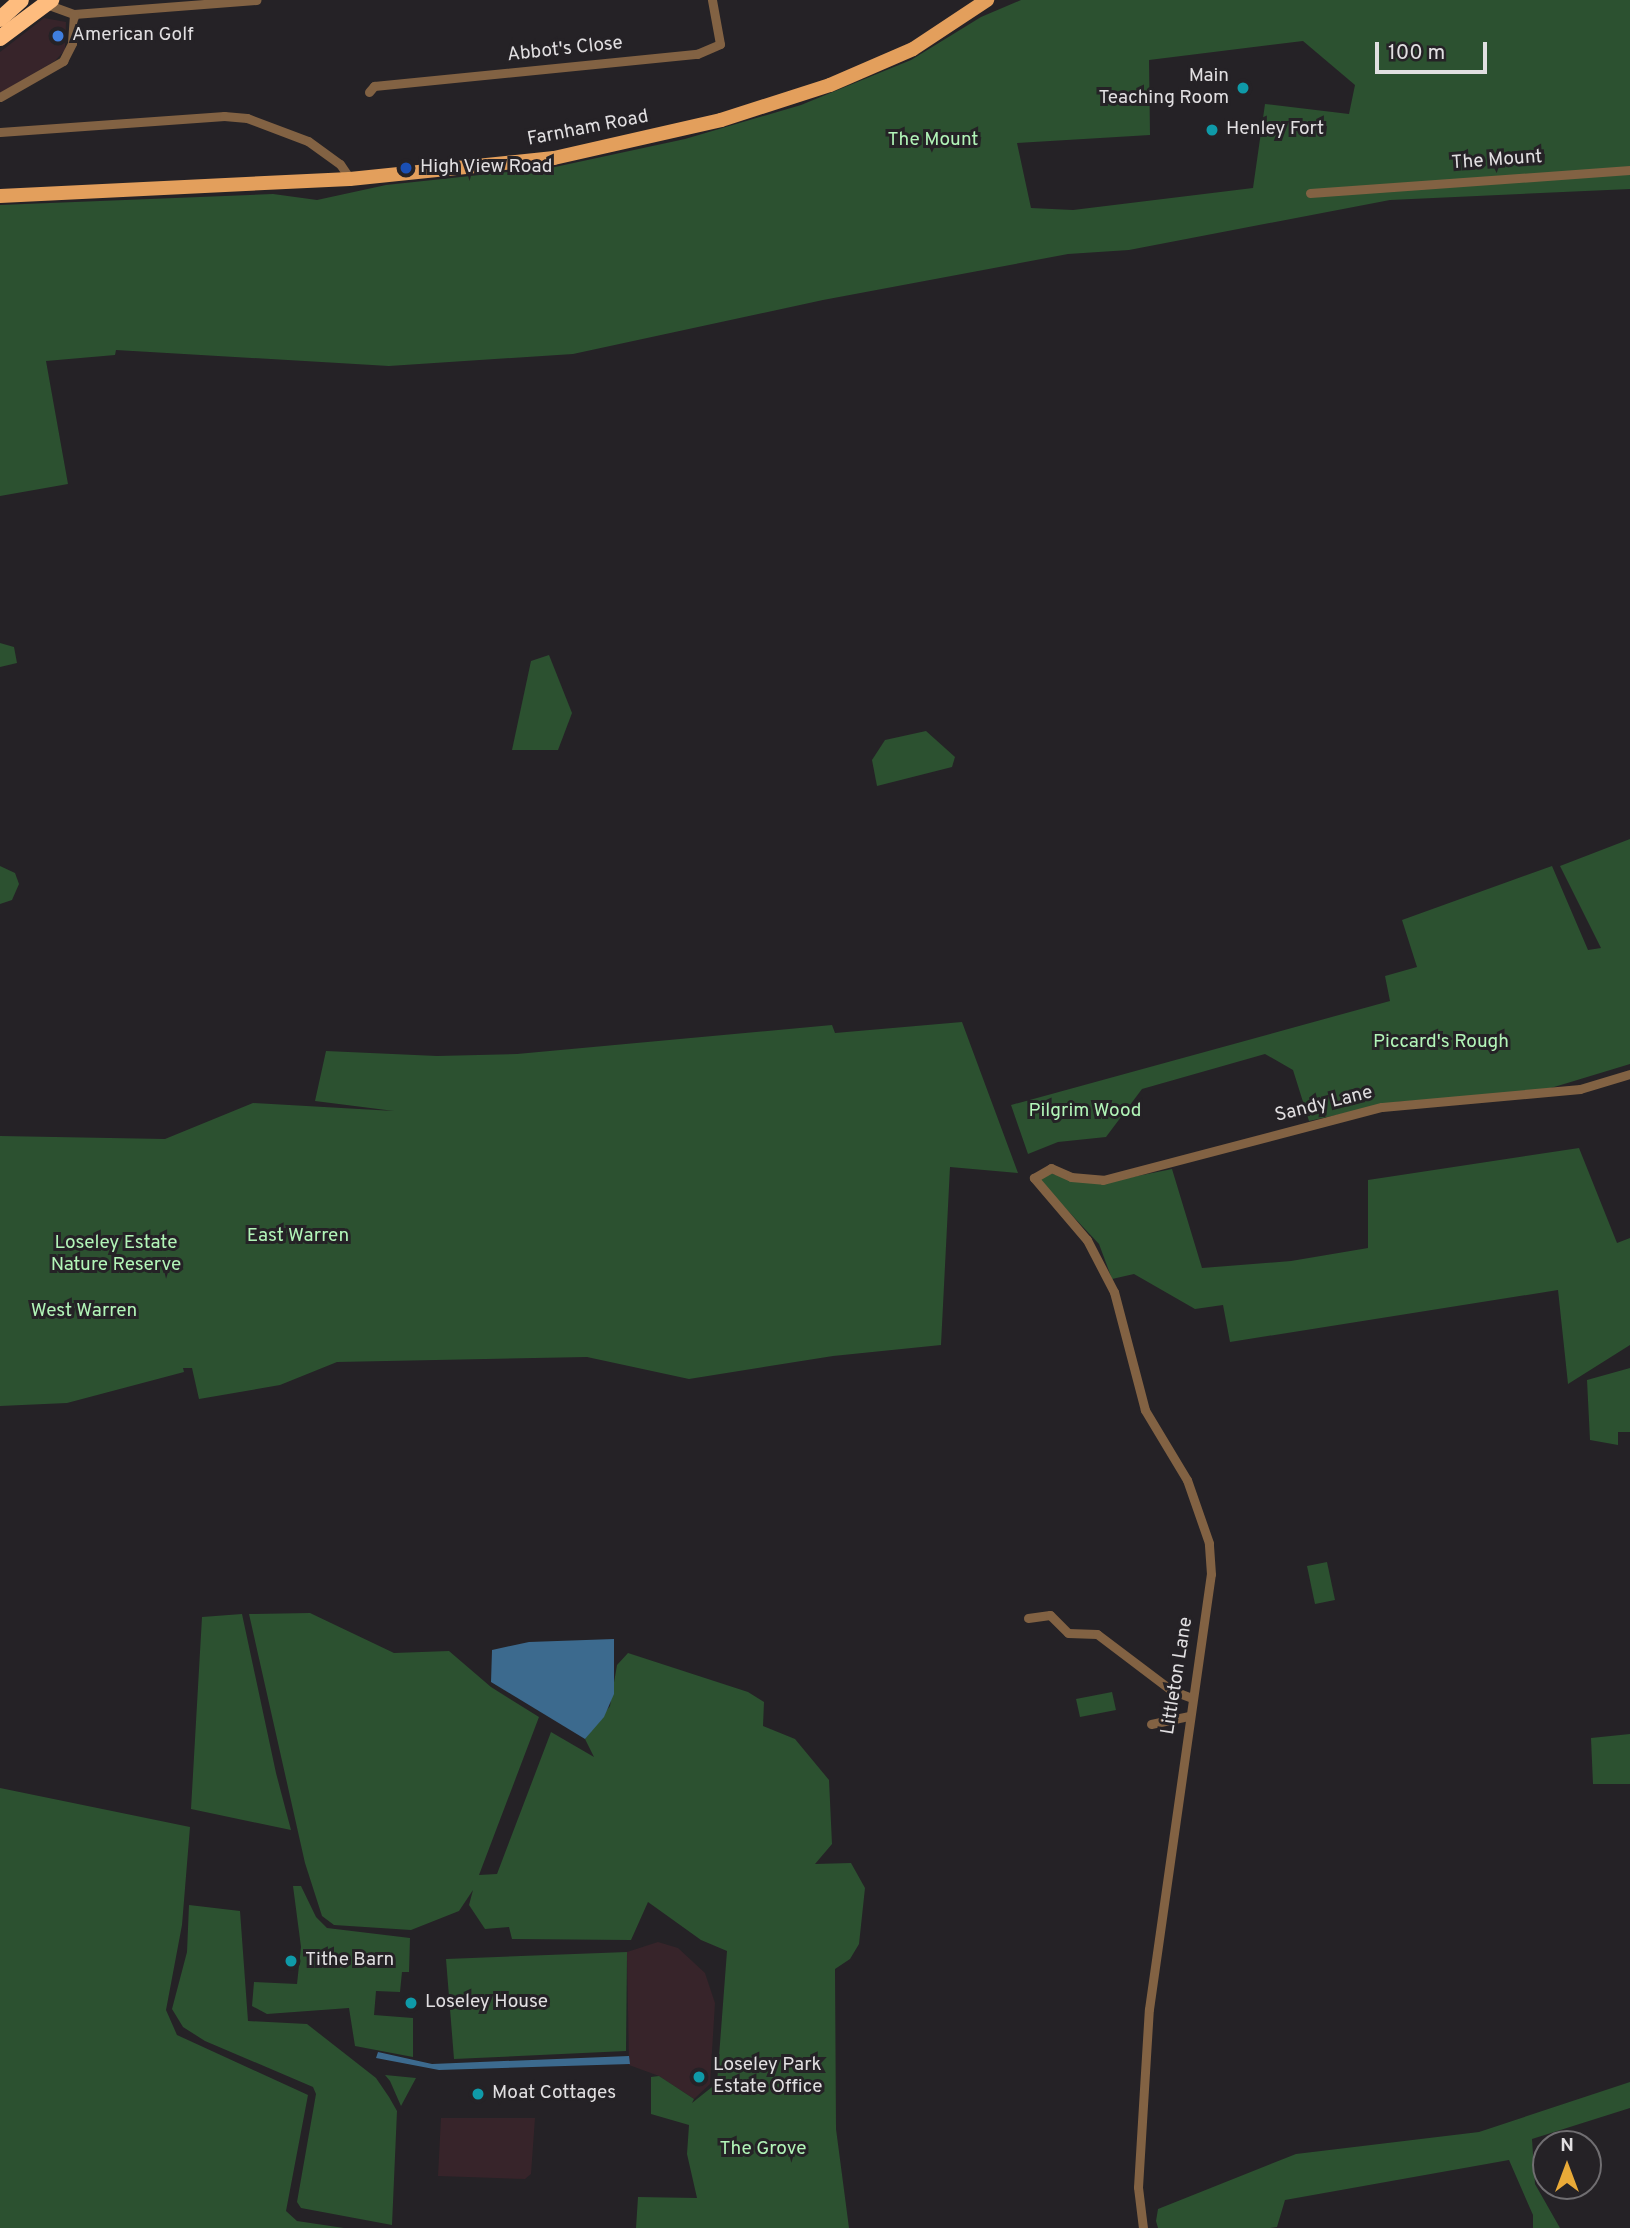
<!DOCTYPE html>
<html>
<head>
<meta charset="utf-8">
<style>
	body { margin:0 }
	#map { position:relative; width:1630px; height:2228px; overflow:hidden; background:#252226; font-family:Overpass,sans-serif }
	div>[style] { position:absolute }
	.commercial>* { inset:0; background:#37242a }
	.green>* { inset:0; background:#2c5130 }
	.water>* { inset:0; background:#3c6a8e }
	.street>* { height:9px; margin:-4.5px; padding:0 4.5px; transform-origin:4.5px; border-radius:4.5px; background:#826243 }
	.primary>* { height:14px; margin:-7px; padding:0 7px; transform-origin:7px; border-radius:7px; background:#e39f5c }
	.highway>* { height:16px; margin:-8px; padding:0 8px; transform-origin:8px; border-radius:8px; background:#febc7e }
	.dots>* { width:19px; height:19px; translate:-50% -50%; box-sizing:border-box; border:4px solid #252226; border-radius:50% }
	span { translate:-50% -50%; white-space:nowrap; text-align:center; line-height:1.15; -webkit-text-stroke:6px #252226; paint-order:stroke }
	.poi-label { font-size:19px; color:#e1dfe1 }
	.left { translate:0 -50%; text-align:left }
	.right { translate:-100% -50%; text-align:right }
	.street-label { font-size:19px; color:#e1dfe1 }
	.park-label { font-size:19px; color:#b2f5b8 }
	.north { position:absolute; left:1532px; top:2130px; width:70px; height:70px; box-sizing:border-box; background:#252226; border:2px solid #706e71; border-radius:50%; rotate:0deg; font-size:19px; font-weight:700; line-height:28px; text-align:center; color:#e1dfe1 }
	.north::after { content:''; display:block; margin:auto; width:24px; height:32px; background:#e9aa38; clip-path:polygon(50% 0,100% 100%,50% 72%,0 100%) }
	.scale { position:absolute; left:1375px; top:42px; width:112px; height:32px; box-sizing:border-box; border:4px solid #e1dfe1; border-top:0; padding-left:9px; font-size:21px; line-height:24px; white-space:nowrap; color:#e1dfe1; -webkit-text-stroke:5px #252226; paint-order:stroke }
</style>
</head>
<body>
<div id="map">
	<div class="commercial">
		<div style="clip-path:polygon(44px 18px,66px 22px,65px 50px,55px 61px,0 93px,0 52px)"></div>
		<div style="clip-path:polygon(658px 1942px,678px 1948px,705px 1973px,715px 2003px,710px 2084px,694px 2099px,659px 2076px,629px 2065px,627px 1952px)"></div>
		<div style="clip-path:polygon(441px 2118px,535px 2118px,531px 2174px,525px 2179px,438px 2176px)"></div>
	</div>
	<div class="green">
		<div style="clip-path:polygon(evenodd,1021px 0,1630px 0,1630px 189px,1390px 200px,1129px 250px,1068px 254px,823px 300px,573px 354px,389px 366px,116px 350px,115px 355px,46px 361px,68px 484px,0 496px,0 205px,273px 194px,317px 200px,386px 185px,555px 167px,685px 139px,801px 105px,911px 60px,981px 17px,1021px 0,1303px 41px,1355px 85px,1349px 114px,1265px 104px,1253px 188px,1073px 210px,1031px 208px,1017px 143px,1150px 135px,1149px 60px,1303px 41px)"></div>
		<div style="clip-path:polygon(0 643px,14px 647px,17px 663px,0 667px)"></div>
		<div style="clip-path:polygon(549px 655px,572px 713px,558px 750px,512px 750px,531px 661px)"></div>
		<div style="clip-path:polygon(926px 731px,955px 757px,952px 767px,877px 786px,872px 760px,885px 740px)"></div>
		<div style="clip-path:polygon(1630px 839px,1630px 1064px,1541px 1091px,1396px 1102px,1309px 1121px,1293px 1070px,1265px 1054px,1142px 1089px,1106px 1137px,1058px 1142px,1028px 1154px,1011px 1105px,1390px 1001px,1385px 976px,1417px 967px,1402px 920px,1552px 866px,1588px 950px,1601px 948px,1560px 866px)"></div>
		<div style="clip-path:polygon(0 866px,15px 873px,19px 884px,12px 900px,0 904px)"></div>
		<div style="clip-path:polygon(962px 1022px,1018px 1173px,950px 1167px,941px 1345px,833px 1356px,689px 1379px,587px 1357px,337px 1362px,280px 1385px,199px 1399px,192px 1368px,183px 1368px,184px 1372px,67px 1403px,0 1406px,0 1136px,165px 1139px,253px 1103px,394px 1111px,315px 1101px,326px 1051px,437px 1056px,517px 1054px,832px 1025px,835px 1033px)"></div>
		<div style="clip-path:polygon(1579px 1148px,1617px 1243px,1630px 1238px,1630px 1345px,1568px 1384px,1558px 1290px,1230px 1342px,1223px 1305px,1195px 1309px,1134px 1274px,1112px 1279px,1099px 1244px,1039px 1180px,1048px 1173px,1098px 1184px,1172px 1169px,1202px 1268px,1291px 1261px,1368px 1248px,1368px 1180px)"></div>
		<div style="clip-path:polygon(1630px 1368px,1630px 1432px,1618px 1432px,1618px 1445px,1590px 1440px,1587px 1380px)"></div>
		<div style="clip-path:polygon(1327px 1562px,1335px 1600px,1315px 1604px,1307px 1566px)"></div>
		<div style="clip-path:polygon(310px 1613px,394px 1653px,449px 1651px,491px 1687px,539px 1717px,479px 1875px,497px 1874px,551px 1732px,594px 1757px,585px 1739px,610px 1706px,617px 1665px,628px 1653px,748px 1692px,764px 1702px,763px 1726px,795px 1739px,829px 1780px,832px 1844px,815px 1864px,851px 1863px,865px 1888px,859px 1944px,850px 1959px,835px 1969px,836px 2129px,849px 2228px,636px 2228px,638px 2197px,697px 2198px,687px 2154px,689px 2125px,651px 2114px,651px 2077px,659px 2076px,694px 2099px,692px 2103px,717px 2083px,727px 1951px,701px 1940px,648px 1902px,631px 1940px,512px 1939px,509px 1927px,485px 1929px,469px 1905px,473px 1890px,459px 1911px,411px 1930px,334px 1925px,322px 1916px,305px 1863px,249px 1614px)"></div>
		<div style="clip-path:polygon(242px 1614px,276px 1773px,291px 1830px,191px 1809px,202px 1617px)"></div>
		<div style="clip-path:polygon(1112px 1692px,1116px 1710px,1080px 1717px,1076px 1699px)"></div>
		<div style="clip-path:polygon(1630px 1734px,1630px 1784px,1593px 1784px,1591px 1738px)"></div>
		<div style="clip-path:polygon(0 1788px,190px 1827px,182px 1925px,166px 2010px,177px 2035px,308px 2095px,286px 2211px,297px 2221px,344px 2228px,0 2228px)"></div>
		<div style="clip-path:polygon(293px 1886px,301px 1886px,316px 1917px,327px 1928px,410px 1938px,409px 1972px,402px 1972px,400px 1992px,376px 1991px,374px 2015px,413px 2018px,413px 2057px,355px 2046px,349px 2008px,267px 2014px,252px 2006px,254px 1982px,297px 1984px,301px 1947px)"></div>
		<div style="clip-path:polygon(189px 1905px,240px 1911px,248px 2021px,307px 2024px,376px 2078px,389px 2097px,397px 2111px,392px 2225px,301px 2208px,297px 2202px,316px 2094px,313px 2087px,205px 2041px,183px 2027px,172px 2009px,187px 1952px)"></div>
		<div style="clip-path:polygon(627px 1952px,626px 2051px,454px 2059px,446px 1959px)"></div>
		<div style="clip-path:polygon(385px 2075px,416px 2078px,401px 2106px,390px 2081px)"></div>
		<div style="clip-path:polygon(1630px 2082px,1630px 2108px,1532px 2139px,1535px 2184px,1560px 2228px,1533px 2228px,1533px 2215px,1509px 2160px,1285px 2200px,1277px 2227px,1270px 2228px,1158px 2228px,1156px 2221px,1158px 2209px,1296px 2154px,1479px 2132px)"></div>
	</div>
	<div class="water">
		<div style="clip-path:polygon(614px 1639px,614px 1694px,604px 1717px,585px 1739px,491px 1682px,492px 1650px,529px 1642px)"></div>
		<div style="clip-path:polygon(378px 2052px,432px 2064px,629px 2056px,630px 2064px,439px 2070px,376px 2058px)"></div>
	</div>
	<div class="street">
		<div style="left:46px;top:4px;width:30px;rotate:20deg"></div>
		<div style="left:74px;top:14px;width:183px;rotate:-4.4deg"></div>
		<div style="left:369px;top:92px;width:8px;rotate:-50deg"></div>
		<div style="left:374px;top:86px;width:325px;rotate:-5.7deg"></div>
		<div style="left:697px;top:54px;width:25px;rotate:-23deg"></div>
		<div style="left:720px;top:44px;width:45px;rotate:-100.3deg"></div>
		<div style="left:0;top:97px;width:73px;rotate:-29.7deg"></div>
		<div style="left:63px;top:61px;width:20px;rotate:-63deg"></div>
		<div style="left:72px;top:43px;width:29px;rotate:-86deg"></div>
		<div style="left:0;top:132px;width:225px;rotate:-4.1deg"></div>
		<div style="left:224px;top:116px;width:23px;rotate:5deg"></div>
		<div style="left:247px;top:118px;width:65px;rotate:20.7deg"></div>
		<div style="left:308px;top:141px;width:39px;rotate:36deg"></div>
		<div style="left:340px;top:164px;width:18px;rotate:56deg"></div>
		<div style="left:1310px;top:193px;width:321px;rotate:-4.1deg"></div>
		<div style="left:1028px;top:1618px;width:22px;rotate:-8deg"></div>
		<div style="left:1050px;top:1615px;width:25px;rotate:45deg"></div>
		<div style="left:1068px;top:1633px;width:29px;rotate:2deg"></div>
		<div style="left:1097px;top:1634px;width:93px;rotate:37.1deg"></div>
		<div style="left:1171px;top:1690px;width:22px;rotate:21deg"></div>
		<div style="left:1151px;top:1724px;width:38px;rotate:-12deg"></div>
		<div style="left:1143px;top:2228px;width:41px;rotate:-97deg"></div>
		<div style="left:1138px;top:2187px;width:178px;rotate:-86.5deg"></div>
		<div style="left:1149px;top:2009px;width:439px;rotate:-81.9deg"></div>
		<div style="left:1211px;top:1574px;width:31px;rotate:-94deg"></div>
		<div style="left:1209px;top:1543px;width:67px;rotate:-109.2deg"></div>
		<div style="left:1187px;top:1480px;width:82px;rotate:-121deg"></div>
		<div style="left:1145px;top:1410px;width:122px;rotate:-104.7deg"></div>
		<div style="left:1114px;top:1292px;width:59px;rotate:-117.4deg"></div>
		<div style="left:1087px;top:1240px;width:82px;rotate:-130.5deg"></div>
		<div style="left:1034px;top:1178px;width:20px;rotate:-30deg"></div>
		<div style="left:1051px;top:1168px;width:22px;rotate:24deg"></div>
		<div style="left:1071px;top:1177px;width:32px;rotate:5deg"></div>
		<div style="left:1103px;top:1180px;width:288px;rotate:-14.7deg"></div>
		<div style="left:1382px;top:1107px;width:199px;rotate:-5.2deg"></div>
		<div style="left:1580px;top:1089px;width:52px;rotate:-16.7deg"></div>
	</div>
	<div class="primary">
		<div style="left:0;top:196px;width:350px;rotate:-2.8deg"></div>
		<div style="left:350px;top:179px;width:205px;rotate:-5.9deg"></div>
		<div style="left:554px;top:158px;width:171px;rotate:-12.8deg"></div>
		<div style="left:721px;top:120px;width:114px;rotate:-17.8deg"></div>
		<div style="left:830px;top:85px;width:90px;rotate:-23.4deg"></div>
		<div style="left:913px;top:49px;width:89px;rotate:-33.5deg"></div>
	</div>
	<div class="highway">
		<div style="left:0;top:19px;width:28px;rotate:-42deg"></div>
		<div style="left:0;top:38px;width:64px;rotate:-36.7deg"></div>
	</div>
	<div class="dots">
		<div style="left:58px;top:36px;background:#3f7fe0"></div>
		<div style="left:1243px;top:88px;background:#0f9aa8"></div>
		<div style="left:1212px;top:130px;background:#0f9aa8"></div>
		<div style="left:406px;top:168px;background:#1a4fb4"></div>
		<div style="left:291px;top:1961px;background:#0f9aa8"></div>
		<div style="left:411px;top:2003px;background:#0f9aa8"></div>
		<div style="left:699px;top:2077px;background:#0f9aa8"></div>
		<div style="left:478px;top:2094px;background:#0f9aa8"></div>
	</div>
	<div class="poi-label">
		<span class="left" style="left:72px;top:36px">American Golf</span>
		<span class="right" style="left:1229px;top:88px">Main<br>Teaching Room</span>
		<span class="left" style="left:1226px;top:130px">Henley Fort</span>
		<span class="left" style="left:420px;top:168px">High View Road</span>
		<span class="left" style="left:305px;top:1961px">Tithe Barn</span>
		<span class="left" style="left:425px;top:2003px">Loseley House</span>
		<span class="left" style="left:713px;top:2077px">Loseley Park<br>Estate Office</span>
		<span class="left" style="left:492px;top:2094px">Moat Cottages</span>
	</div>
	<div class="street-label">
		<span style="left:565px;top:50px;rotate:-6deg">Abbot's Close</span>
		<span style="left:588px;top:129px;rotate:-11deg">Farnham Road</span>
		<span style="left:1497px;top:161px;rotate:-4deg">The Mount</span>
		<span style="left:1324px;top:1105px;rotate:-14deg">Sandy Lane</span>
		<span style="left:1178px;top:1676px;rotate:-81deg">Littleton Lane</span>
	</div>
	<div class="park-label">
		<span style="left:933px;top:141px">The Mount</span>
		<span style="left:1441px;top:1043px">Piccard's Rough</span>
		<span style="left:1085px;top:1112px">Pilgrim Wood</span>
		<span style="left:298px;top:1237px">East Warren</span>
		<span style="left:116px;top:1255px">Loseley Estate<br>Nature Reserve</span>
		<span style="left:84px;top:1312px">West Warren</span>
		<span style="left:763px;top:2150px">The Grove</span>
	</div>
	<div class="north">N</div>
	<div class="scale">100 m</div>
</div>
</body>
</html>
